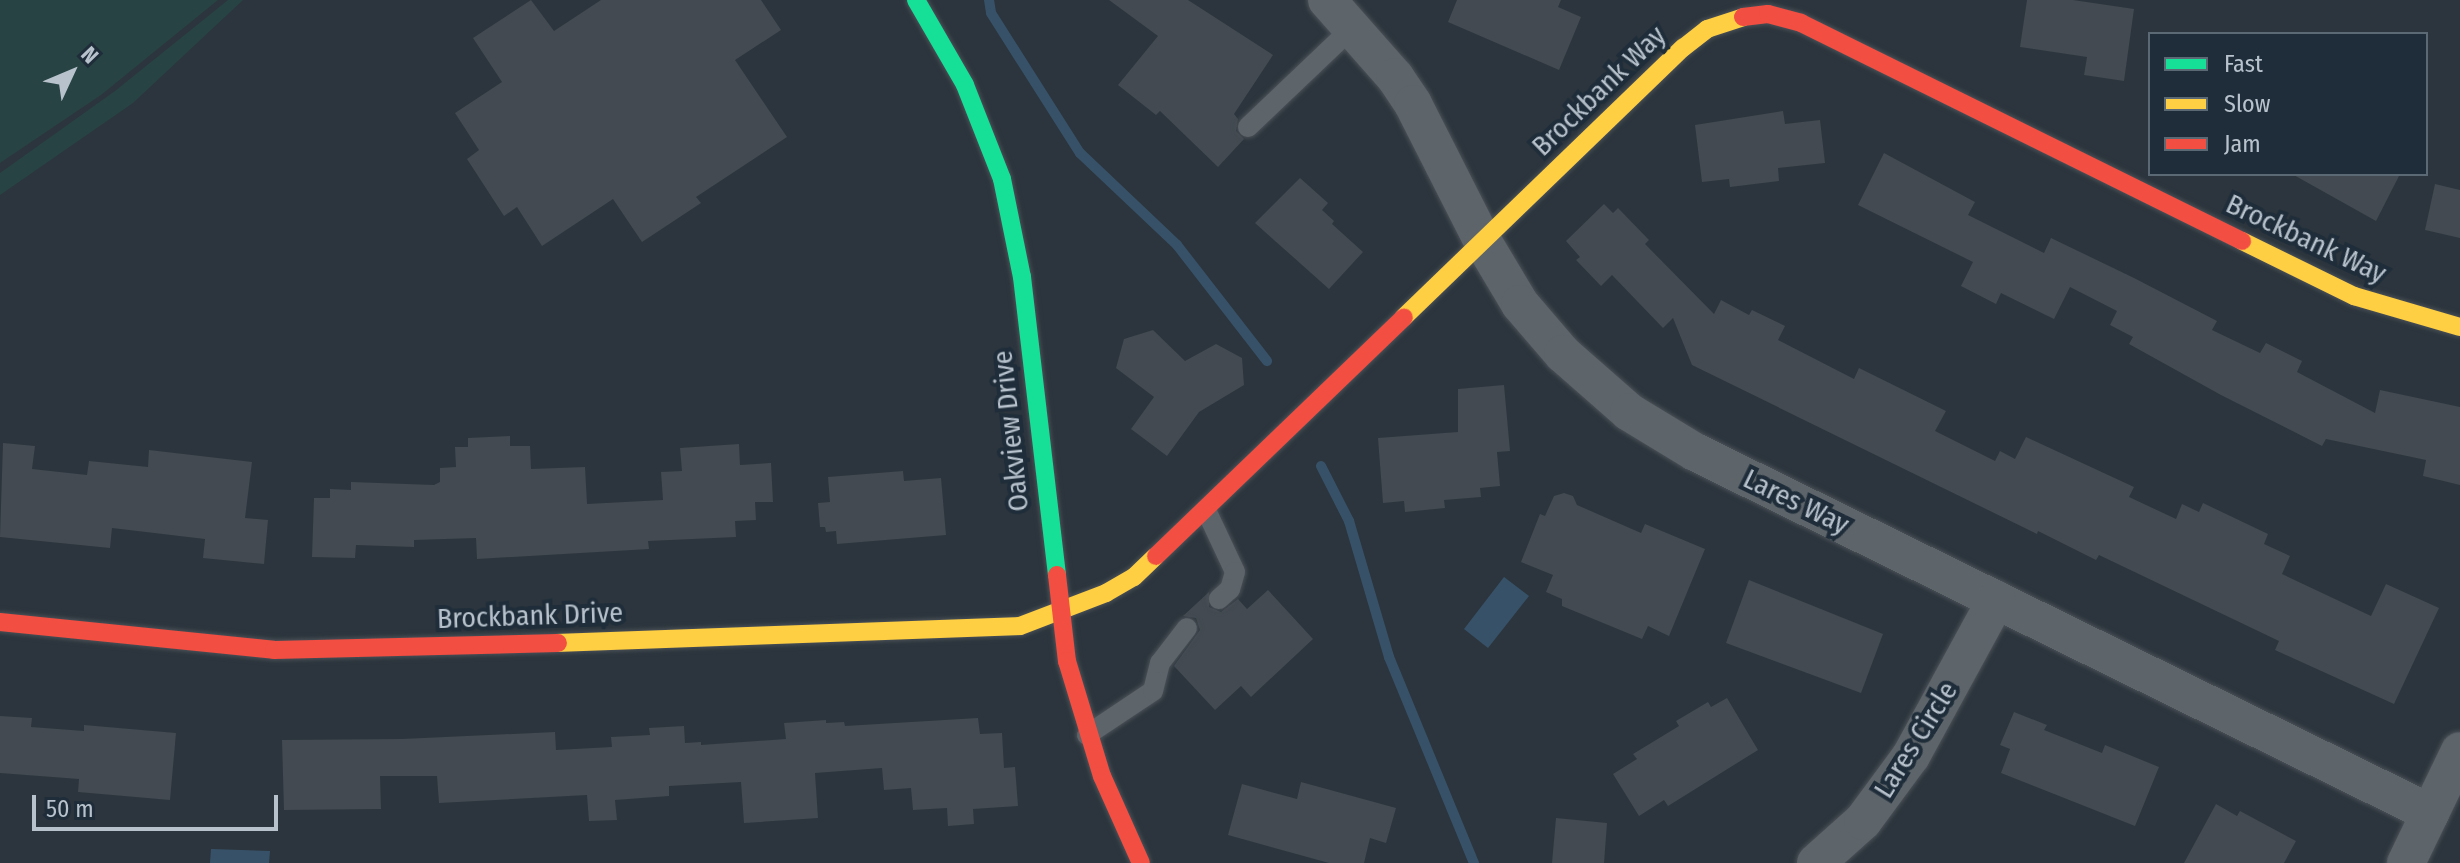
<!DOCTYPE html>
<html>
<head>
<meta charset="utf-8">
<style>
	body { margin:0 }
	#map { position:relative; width:2460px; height:863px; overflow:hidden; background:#2c353d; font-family:"Fira Sans Condensed",sans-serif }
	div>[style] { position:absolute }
	.green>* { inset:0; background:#284343 }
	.water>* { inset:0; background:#375268 }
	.stream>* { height:10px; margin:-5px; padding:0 5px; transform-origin:5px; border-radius:5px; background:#375268 }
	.building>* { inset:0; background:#434a51 }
	.roads { filter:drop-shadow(0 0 2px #4b5157) drop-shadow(0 0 2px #4b5157) }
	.lane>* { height:20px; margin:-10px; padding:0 10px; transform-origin:10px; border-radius:10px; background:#5d646a }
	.street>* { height:38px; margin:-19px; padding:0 19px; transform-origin:19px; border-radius:19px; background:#5d646a }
	.fast>* { height:18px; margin:-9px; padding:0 9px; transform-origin:9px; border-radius:9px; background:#16e098 }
	.slow>* { height:18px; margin:-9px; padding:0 9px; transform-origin:9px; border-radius:9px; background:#ffcf43 }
	.jam>* { height:18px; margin:-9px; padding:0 9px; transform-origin:9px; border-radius:9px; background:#f24e42 }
	span { translate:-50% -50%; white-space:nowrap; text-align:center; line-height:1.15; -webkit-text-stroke:8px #1e2d39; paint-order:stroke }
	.street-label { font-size:28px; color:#b7c2cd }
	.legend { position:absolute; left:2148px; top:32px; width:280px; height:144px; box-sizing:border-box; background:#1e2d39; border:2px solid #5b6974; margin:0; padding:10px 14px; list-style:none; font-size:24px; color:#b7c2cd }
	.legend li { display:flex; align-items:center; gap:16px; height:40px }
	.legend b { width:40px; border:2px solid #5b6974 }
	.north { position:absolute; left:32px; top:32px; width:80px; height:80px; -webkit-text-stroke:6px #1e2d39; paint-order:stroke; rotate:46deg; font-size:22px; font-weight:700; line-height:32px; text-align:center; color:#b7c2cd }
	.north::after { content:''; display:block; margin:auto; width:28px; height:36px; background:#b7c2cd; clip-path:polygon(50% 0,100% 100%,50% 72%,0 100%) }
	.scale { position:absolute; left:32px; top:795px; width:246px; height:36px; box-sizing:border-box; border:4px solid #b7c2cd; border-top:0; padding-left:10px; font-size:24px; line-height:28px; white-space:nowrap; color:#b7c2cd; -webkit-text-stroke:6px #1e2d39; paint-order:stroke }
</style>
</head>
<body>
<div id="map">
	<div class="green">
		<div style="clip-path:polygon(0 0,218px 0,101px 95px,0 163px)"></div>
		<div style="clip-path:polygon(228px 0,243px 0,133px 103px,0 195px,0 173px,115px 91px)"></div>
	</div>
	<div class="water">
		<div style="clip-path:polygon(1504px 577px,1529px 596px,1488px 648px,1464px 629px)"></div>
		<div style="clip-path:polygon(211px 849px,270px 851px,269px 863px,210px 863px)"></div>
	</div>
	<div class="stream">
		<div style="left:989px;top:0;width:13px;rotate:81deg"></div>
		<div style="left:991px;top:13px;width:166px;rotate:57.6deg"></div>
		<div style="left:1080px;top:153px;width:134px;rotate:43.5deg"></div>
		<div style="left:1177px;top:245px;width:147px;rotate:52.2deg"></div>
		<div style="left:1321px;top:466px;width:62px;rotate:63deg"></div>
		<div style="left:1349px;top:521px;width:142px;rotate:73.6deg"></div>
		<div style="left:1389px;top:657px;width:223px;rotate:67.6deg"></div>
	</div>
	<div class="building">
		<div style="clip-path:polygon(531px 0,554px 31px,601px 0,761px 0,781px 30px,735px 60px,787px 137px,696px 197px,701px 203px,642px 242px,613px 199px,542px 246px,517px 207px,504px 216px,467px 159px,479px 150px,455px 113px,502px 82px,473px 38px)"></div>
		<div style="clip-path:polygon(1109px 0,1188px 0,1273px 55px,1234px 114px,1238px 119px,1236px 131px,1244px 139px,1218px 167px,1160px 111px,1156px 115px,1118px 85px,1158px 36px)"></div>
		<div style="clip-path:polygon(1457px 0,1561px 0,1558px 7px,1581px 17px,1559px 70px,1448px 22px)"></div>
		<div style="clip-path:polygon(2027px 0,2073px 0,2134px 9px,2124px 81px,2084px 75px,2087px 57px,2020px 47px)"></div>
		<div style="clip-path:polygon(1783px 111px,1785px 124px,1820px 120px,1825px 163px,1778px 168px,1779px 181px,1730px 187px,1729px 179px,1702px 182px,1695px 125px)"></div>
		<div style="clip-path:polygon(1884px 153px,1975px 202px,1968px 215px,2044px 253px,2051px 238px,2134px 278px,2217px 321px,2212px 330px,2260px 353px,2266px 343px,2302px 361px,2297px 372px,2375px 413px,2380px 390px,2460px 407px,2460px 485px,2423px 476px,2426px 460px,2326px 439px,2322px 446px,2221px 395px,2129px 344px,2133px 337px,2110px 325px,2117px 311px,2070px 287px,2054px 319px,2001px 293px,1996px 304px,1961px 286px,1973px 262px,1858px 205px)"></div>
		<div style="clip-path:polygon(2292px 174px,2400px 174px,2376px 221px)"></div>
		<div style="clip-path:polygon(1300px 178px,1328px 203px,1322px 210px,1334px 221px,1332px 224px,1363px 252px,1329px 289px,1255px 223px)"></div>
		<div style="clip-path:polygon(2435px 184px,2460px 190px,2460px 238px,2425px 230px)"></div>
		<div style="clip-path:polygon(1604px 204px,1613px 213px,1618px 208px,1649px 240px,1645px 244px,1714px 314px,1721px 300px,1749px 315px,1752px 310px,1785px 326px,1778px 340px,1854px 379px,1859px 368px,1946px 411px,1935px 431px,1995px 461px,2000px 451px,2015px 459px,2026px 437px,2134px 487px,2129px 497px,2176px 519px,2182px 504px,2199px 512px,2203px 503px,2268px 534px,2264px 544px,2290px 556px,2282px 574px,2371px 616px,2386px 584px,2439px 608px,2394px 704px,2275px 650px,2279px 641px,2099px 555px,2096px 560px,2038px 531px,2037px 534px,1692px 365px,1673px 318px,1663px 328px,1612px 275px,1601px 286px,1576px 260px,1580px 257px,1566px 241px)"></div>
		<div style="clip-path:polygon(1153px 330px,1185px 361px,1216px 344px,1242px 358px,1244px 385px,1199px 412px,1167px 456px,1131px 429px,1154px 397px,1116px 368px,1124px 339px)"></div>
		<div style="clip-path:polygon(1504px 385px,1510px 451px,1497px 452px,1500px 486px,1480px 488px,1481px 497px,1444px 500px,1445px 508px,1405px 512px,1404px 501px,1383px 503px,1378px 438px,1458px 432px,1458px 389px)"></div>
		<div style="clip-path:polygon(510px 436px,510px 446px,530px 446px,531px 469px,585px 467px,587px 504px,663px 500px,661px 472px,682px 471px,680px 448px,739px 444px,740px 465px,771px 463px,773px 502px,755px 502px,756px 520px,735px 521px,736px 537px,648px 541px,649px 549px,477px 559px,476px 538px,414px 540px,414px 547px,356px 545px,355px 558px,312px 557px,314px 498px,330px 498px,330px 489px,351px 490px,351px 482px,434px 485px,440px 482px,440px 468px,456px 467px,455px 447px,468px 447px,468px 438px)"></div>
		<div style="clip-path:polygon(3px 443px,35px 446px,32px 469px,87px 475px,89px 461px,148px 467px,149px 450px,252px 462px,245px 518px,268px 520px,264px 564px,203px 558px,205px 539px,112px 528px,110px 548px,0 537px)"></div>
		<div style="clip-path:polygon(903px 471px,904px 481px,941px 478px,946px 535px,837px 544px,836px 531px,826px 532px,825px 527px,820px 527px,818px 503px,830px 502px,828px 477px)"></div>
		<div style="clip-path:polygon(1564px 493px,1573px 496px,1577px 505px,1641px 533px,1645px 524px,1705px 549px,1669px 636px,1648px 626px,1642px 639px,1562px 606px,1562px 599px,1546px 592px,1553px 575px,1521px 562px,1540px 514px,1545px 516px,1554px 496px)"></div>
		<div style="clip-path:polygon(1749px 580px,1883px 634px,1861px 693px,1726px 643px)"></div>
		<div style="clip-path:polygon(1268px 590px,1313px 639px,1251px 697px,1241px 686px,1215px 710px,1174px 666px,1200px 630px,1196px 618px,1183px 616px,1209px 592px,1209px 607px,1221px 612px,1238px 599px,1247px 609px)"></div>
		<div style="clip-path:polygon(1727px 698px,1758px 750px,1668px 806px,1664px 800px,1639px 816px,1613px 774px,1637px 759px,1633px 754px,1679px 726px,1676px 721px,1708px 702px,1711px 707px)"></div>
		<div style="clip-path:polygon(2014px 712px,2047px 725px,2044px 730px,2102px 753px,2105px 745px,2159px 767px,2135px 826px,2001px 773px,2010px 749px,2000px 745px)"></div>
		<div style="clip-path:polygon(0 716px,32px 718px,31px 727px,84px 731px,84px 725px,176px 733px,170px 800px,78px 792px,79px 779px,0 773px)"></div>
		<div style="clip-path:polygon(978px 718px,980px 734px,1002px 733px,1004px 768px,1015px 767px,1018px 806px,973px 809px,974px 824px,948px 826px,947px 808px,913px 810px,911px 788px,884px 790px,882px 768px,815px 773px,818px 818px,744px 823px,741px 782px,669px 786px,669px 796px,615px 800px,617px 820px,589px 821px,587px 795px,439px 803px,437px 776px,380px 776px,381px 809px,284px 810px,282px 740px,402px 739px,555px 732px,556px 750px,612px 747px,611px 737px,650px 735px,649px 728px,684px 726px,685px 743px,701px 742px,701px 745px,786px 739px,784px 723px,826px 720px,826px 723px,844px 722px,845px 726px)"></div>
		<div style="clip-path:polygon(1301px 782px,1396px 808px,1386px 843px,1370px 838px,1364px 863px,1329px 863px,1228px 835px,1242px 784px,1297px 799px)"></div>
		<div style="clip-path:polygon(2216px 804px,2237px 816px,2240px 811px,2296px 841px,2284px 863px,2184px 863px)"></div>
		<div style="clip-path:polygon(1556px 818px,1607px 823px,1604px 863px,1552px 863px)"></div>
	</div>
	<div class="roads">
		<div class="lane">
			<div style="left:1248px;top:127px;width:144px;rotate:-43.6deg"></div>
			<div style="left:1206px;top:510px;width:68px;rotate:64.9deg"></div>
			<div style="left:1235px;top:572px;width:18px;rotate:106deg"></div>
			<div style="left:1230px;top:589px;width:15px;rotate:138deg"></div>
			<div style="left:1087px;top:735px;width:79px;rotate:-33.7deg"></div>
			<div style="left:1153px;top:691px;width:29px;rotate:-76deg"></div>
			<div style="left:1160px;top:663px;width:44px;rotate:-52.4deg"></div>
		</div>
		<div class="street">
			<div style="left:1327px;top:0;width:103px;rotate:48.6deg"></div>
			<div style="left:1395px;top:77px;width:32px;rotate:56deg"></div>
			<div style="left:1413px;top:104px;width:155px;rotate:63.1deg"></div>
			<div style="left:1483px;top:242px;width:72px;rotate:59.2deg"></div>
			<div style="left:1520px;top:304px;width:66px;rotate:49.3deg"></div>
			<div style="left:1563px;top:354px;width:88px;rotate:41.3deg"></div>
			<div style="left:1629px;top:412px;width:77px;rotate:31.2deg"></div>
			<div style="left:1695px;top:452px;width:819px;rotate:26.16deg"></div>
			<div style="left:1816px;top:863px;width:63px;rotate:-41.8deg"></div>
			<div style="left:1863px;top:821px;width:81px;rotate:-53.6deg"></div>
			<div style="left:1911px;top:756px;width:178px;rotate:-61.4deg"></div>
			<div style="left:2406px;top:863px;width:124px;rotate:-64.3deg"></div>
		</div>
		<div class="fast">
			<div style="left:916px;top:0;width:98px;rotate:60deg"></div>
			<div style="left:965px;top:85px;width:101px;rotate:68.5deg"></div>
			<div style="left:1002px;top:179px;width:100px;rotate:78.5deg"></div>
			<div style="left:1022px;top:277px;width:300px;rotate:83.3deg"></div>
		</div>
		<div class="slow">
			<div style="left:2242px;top:241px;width:125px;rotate:26.2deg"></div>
			<div style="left:2354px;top:296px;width:110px;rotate:16.3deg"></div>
			<div style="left:1404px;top:317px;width:388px;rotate:-44deg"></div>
			<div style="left:1683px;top:48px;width:31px;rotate:-38deg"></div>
			<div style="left:1707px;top:29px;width:38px;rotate:-18deg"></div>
			<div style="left:558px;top:643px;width:462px;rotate:-2.1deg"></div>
			<div style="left:1020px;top:626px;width:92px;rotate:-21deg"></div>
			<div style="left:1106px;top:593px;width:32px;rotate:-30deg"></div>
			<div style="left:1134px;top:577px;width:30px;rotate:-44deg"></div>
		</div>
		<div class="jam">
			<div style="left:1743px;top:17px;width:25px;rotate:-7deg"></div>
			<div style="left:1768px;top:14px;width:34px;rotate:15deg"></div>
			<div style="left:1801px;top:23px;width:492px;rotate:26.3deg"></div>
			<div style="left:1156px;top:556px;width:344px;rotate:-43.9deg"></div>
			<div style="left:1057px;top:575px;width:87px;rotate:83.4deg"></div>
			<div style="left:1067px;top:661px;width:120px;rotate:73.1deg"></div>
			<div style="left:1102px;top:776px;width:95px;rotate:65.9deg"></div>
			<div style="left:0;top:622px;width:275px;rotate:5.8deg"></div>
			<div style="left:274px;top:650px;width:284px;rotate:-1.4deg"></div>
		</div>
	</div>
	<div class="street-label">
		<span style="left:1599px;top:91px;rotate:-44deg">Brockbank Way</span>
		<span style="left:2306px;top:239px;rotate:25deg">Brockbank Way</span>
		<span style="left:1011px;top:431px;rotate:-96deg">Oakview Drive</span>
		<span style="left:1796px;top:502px;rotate:26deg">Lares Way</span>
		<span style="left:530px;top:616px;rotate:-2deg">Brockbank Drive</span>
		<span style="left:1916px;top:740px;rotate:-58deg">Lares Circle</span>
	</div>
	<ul class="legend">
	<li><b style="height:10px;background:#16e098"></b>Fast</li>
	<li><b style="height:10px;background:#ffcf43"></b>Slow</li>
	<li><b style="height:10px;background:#f24e42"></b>Jam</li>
	</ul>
	<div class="north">N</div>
	<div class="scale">50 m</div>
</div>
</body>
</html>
